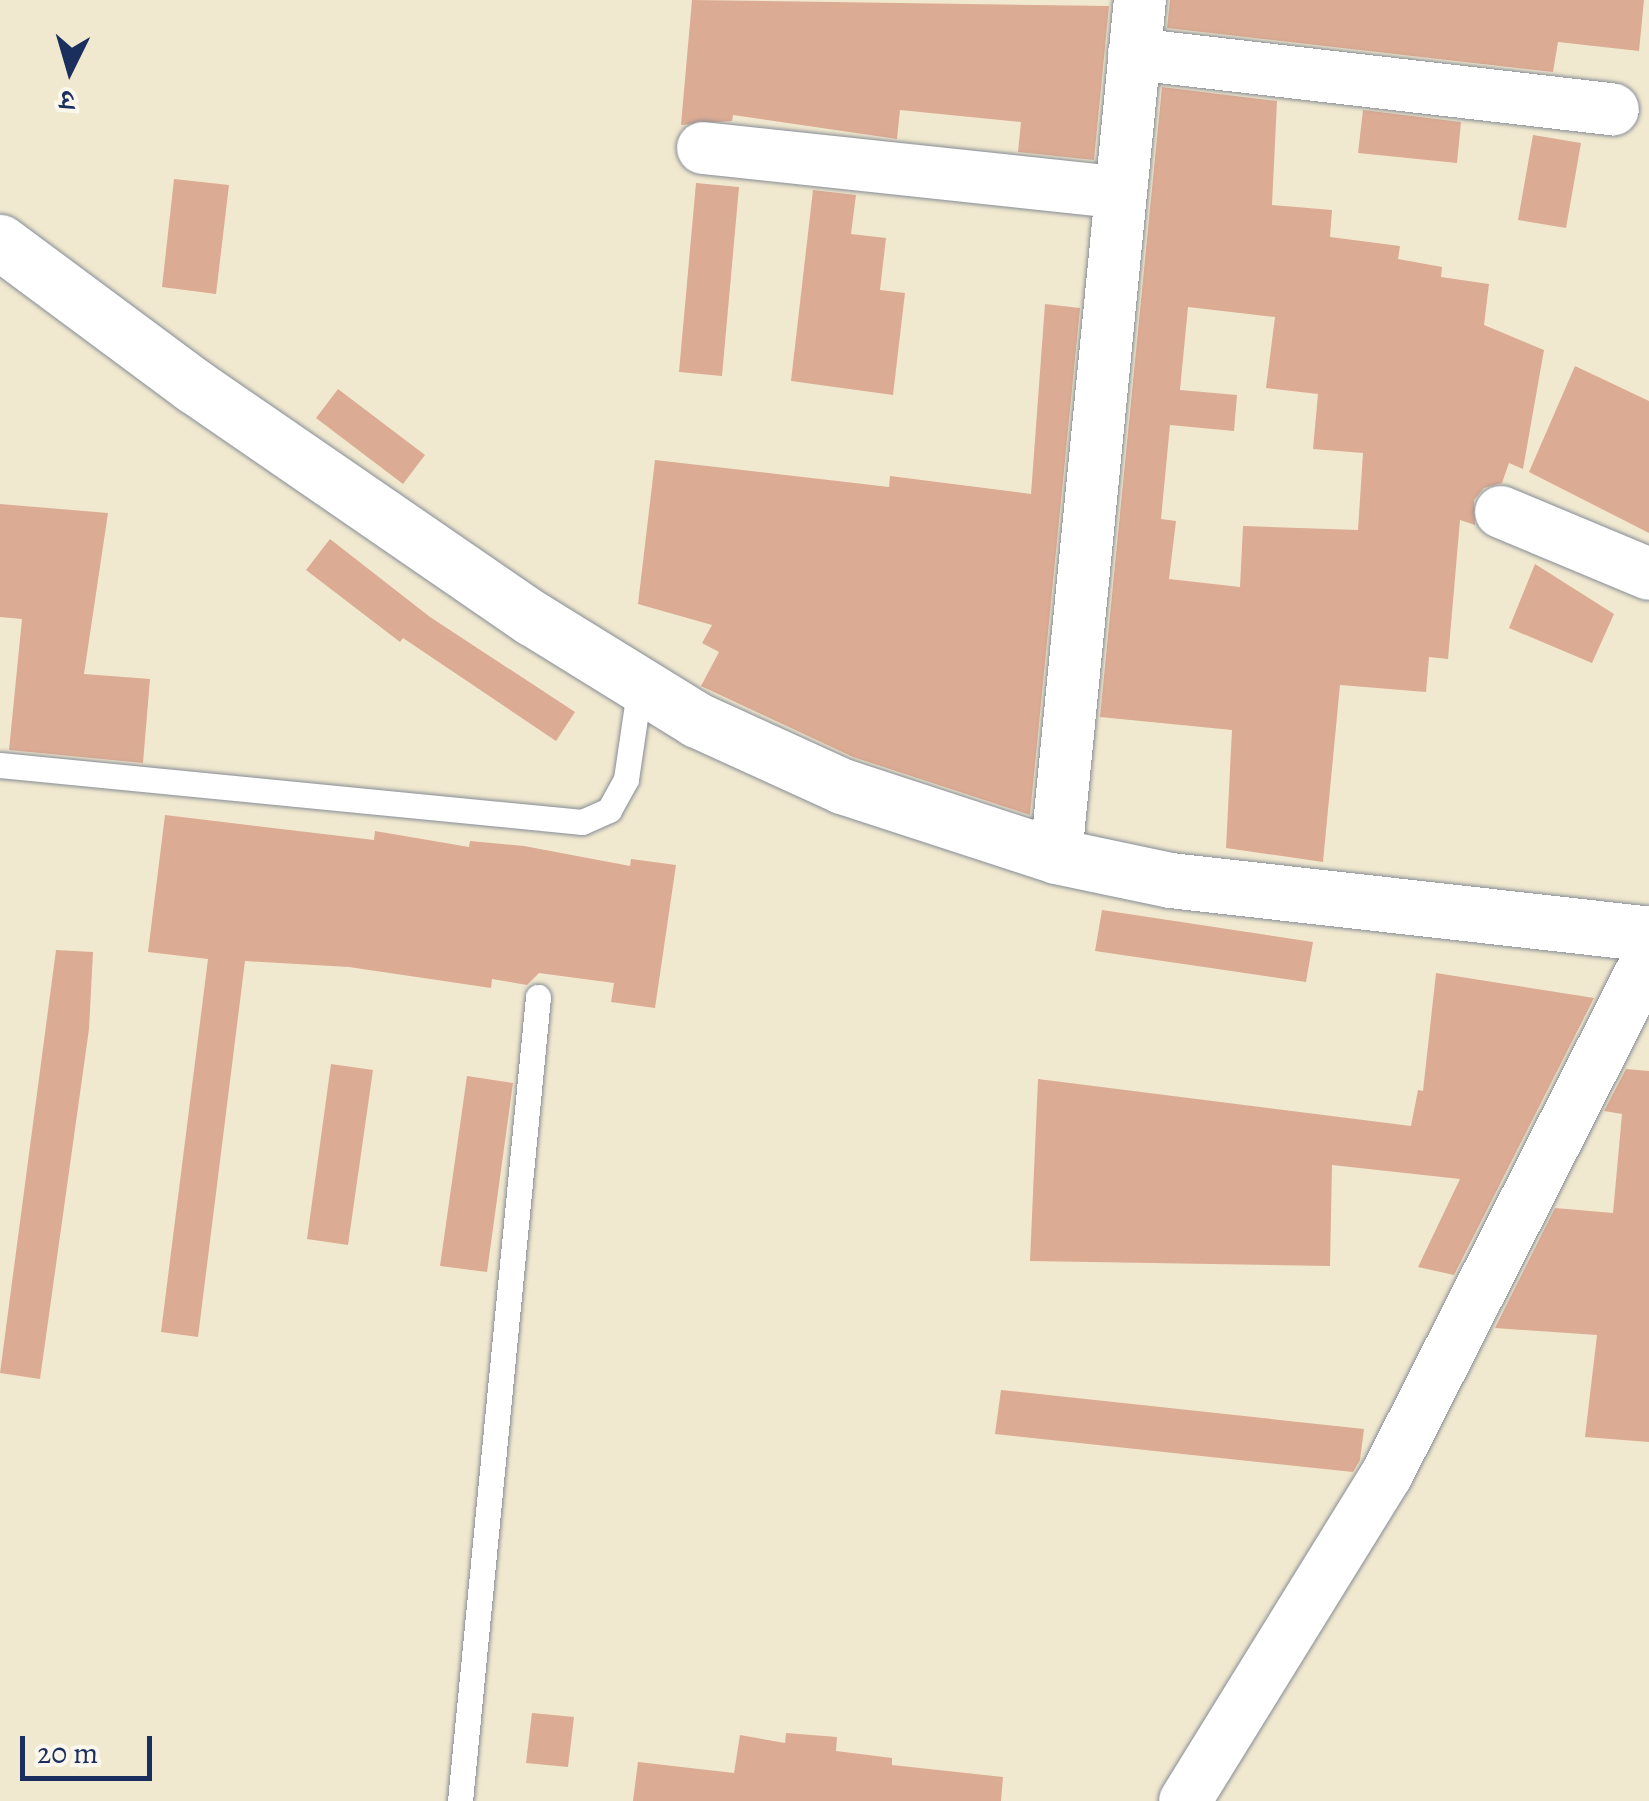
<!DOCTYPE html>
<html>
<head>
<meta charset="utf-8">
<style>
	body { margin:0 }
	#map { position:relative; width:1649px; height:1801px; overflow:hidden; background:#f1e9cf; font-family:Alegreya,"Noto Serif Devanagari",serif }
	div>[style] { position:absolute }
	.building>* { inset:0; background:#dcab93 }
	.roads { filter:drop-shadow(0 0 2px #868c96) drop-shadow(0 0 2px #868c96) }
	.service>* { height:25px; margin:-12.5px; padding:0 12.5px; transform-origin:12.5px; border-radius:12.5px; background:#fff }
	.minor>* { height:52px; margin:-26px; padding:0 26px; transform-origin:26px; border-radius:26px; background:#fff }
	.tertiary>* { height:55px; margin:-27.5px; padding:0 27.5px; transform-origin:27.5px; border-radius:27.5px; background:#fff }
	span { translate:-50% -50%; white-space:nowrap; text-align:center; line-height:1.15; -webkit-text-stroke:9px #fbf7ec; paint-order:stroke }
	.north { position:absolute; left:20px; top:20px; width:100px; height:100px; -webkit-text-stroke:8px #fbf7ec; paint-order:stroke; rotate:185deg; font-size:28px; font-weight:700; line-height:40px; text-align:center; color:#1b2f5e }
	.north::after { content:''; display:block; margin:auto; width:35px; height:45px; background:#1b2f5e; clip-path:polygon(50% 0,100% 100%,50% 72%,0 100%) }
	.scale { position:absolute; left:20px; top:1736px; width:132px; height:45px; box-sizing:border-box; border:5px solid #1b2f5e; border-top:0; padding-left:12px; font-size:30px; line-height:35px; white-space:nowrap; color:#1b2f5e; -webkit-text-stroke:8px #fbf7ec; paint-order:stroke }
</style>
</head>
<body>
<div id="map">
	<div class="building">
		<div style="clip-path:polygon(692px 0,1109px 6px,1094px 160px,1018px 152px,1021px 122px,900px 110px,897px 139px,733px 115px,732px 121px,681px 125px)"></div>
		<div style="clip-path:polygon(1170px 0,1644px 0,1639px 51px,1558px 42px,1553px 72px,1167px 28px)"></div>
		<div style="clip-path:polygon(evenodd,1162px 87px,1277px 101px,1272px 205px,1332px 210px,1330px 237px,1400px 246px,1398px 259px,1442px 267px,1441px 277px,1489px 284px,1484px 325px,1544px 350px,1523px 469px,1509px 463px,1502px 483px,1484px 488px,1474px 500px,1475px 525px,1460px 520px,1448px 659px,1429px 657px,1426px 692px,1340px 685px,1323px 862px,1226px 848px,1232px 730px,1100px 717px,1162px 87px,1188px 307px,1275px 317px,1266px 388px,1318px 394px,1313px 449px,1363px 453px,1358px 530px,1243px 526px,1240px 587px,1169px 579px,1176px 521px,1161px 519px,1170px 425px,1234px 431px,1237px 395px,1180px 390px,1188px 307px)"></div>
		<div style="clip-path:polygon(1363px 110px,1461px 122px,1457px 163px,1358px 153px)"></div>
		<div style="clip-path:polygon(1533px 135px,1581px 143px,1566px 228px,1518px 220px)"></div>
		<div style="clip-path:polygon(174px 179px,229px 185px,216px 294px,162px 287px)"></div>
		<div style="clip-path:polygon(696px 183px,739px 187px,722px 376px,679px 372px)"></div>
		<div style="clip-path:polygon(813px 190px,856px 195px,851px 234px,886px 238px,880px 290px,905px 293px,893px 395px,791px 381px)"></div>
		<div style="clip-path:polygon(1045px 304px,1080px 308px,1030px 815px,853px 757px,701px 686px,719px 652px,702px 643px,712px 625px,638px 604px,655px 460px,889px 487px,890px 476px,1031px 494px)"></div>
		<div style="clip-path:polygon(1575px 366px,1649px 401px,1649px 533px,1529px 472px)"></div>
		<div style="clip-path:polygon(338px 389px,425px 455px,403px 484px,316px 418px)"></div>
		<div style="clip-path:polygon(0 504px,108px 513px,84px 674px,150px 679px,143px 763px,9px 750px,22px 619px,0 617px)"></div>
		<div style="clip-path:polygon(330px 539px,430px 617px,575px 712px,556px 741px,403px 638px,400px 642px,306px 570px)"></div>
		<div style="clip-path:polygon(1535px 564px,1614px 614px,1592px 663px,1509px 628px)"></div>
		<div style="clip-path:polygon(165px 815px,374px 840px,375px 831px,469px 847px,470px 841px,524px 846px,630px 866px,631px 859px,676px 865px,655px 1008px,611px 1002px,614px 983px,539px 973px,527px 985px,492px 979px,491px 988px,349px 967px,245px 961px,198px 1337px,161px 1332px,208px 959px,148px 952px)"></div>
		<div style="clip-path:polygon(1102px 910px,1313px 942px,1306px 982px,1095px 951px)"></div>
		<div style="clip-path:polygon(56px 950px,93px 952px,89px 1029px,40px 1379px,0 1373px)"></div>
		<div style="clip-path:polygon(1436px 973px,1594px 998px,1454px 1275px,1418px 1267px,1460px 1179px,1332px 1165px,1330px 1266px,1030px 1261px,1038px 1079px,1411px 1126px,1418px 1090px,1423px 1091px)"></div>
		<div style="clip-path:polygon(331px 1064px,373px 1070px,348px 1245px,307px 1239px)"></div>
		<div style="clip-path:polygon(1626px 1069px,1649px 1071px,1649px 1442px,1585px 1437px,1597px 1335px,1495px 1328px,1555px 1208px,1613px 1213px,1622px 1114px,1604px 1111px)"></div>
		<div style="clip-path:polygon(467px 1076px,513px 1083px,487px 1272px,440px 1266px)"></div>
		<div style="clip-path:polygon(1001px 1390px,1364px 1429px,1360px 1460px,1353px 1472px,995px 1434px)"></div>
		<div style="clip-path:polygon(532px 1713px,574px 1717px,568px 1767px,526px 1763px)"></div>
		<div style="clip-path:polygon(786px 1733px,837px 1737px,836px 1751px,892px 1758px,892px 1765px,1003px 1777px,1001px 1801px,633px 1801px,638px 1762px,734px 1773px,740px 1735px,785px 1743px)"></div>
	</div>
	<div class="roads">
		<div class="service">
			<div style="left:0;top:765px;width:585px;rotate:5.59deg"></div>
			<div style="left:582px;top:822px;width:30px;rotate:-24deg"></div>
			<div style="left:609px;top:810px;width:35px;rotate:-61deg"></div>
			<div style="left:626px;top:779px;width:96px;rotate:-81.6deg"></div>
			<div style="left:460px;top:1801px;width:808px;rotate:-84.46deg"></div>
		</div>
		<div class="minor">
			<div style="left:1134px;top:54px;width:482px;rotate:6.6deg"></div>
			<div style="left:703px;top:148px;width:420px;rotate:6.1deg"></div>
			<div style="left:1501px;top:512px;width:160px;rotate:22.7deg"></div>
			<div style="left:1056px;top:856px;width:860px;rotate:-84.4deg"></div>
			<div style="left:1185px;top:1801px;width:384px;rotate:-58.3deg"></div>
			<div style="left:1387px;top:1474px;width:580px;rotate:-63.13deg"></div>
		</div>
		<div class="tertiary">
			<div style="left:0;top:242px;width:242px;rotate:36.6deg"></div>
			<div style="left:194px;top:386px;width:410px;rotate:34.5deg"></div>
			<div style="left:532px;top:618px;width:194px;rotate:31.7deg"></div>
			<div style="left:697px;top:720px;width:159px;rotate:24.5deg"></div>
			<div style="left:842px;top:786px;width:225px;rotate:18.1deg"></div>
			<div style="left:1056px;top:856px;width:116px;rotate:11.9deg"></div>
			<div style="left:1170px;top:880px;width:482px;rotate:6.4deg"></div>
		</div>
	</div>
	<div class="north">उ</div>
	<div class="scale">20 m</div>
</div>
</body>
</html>
